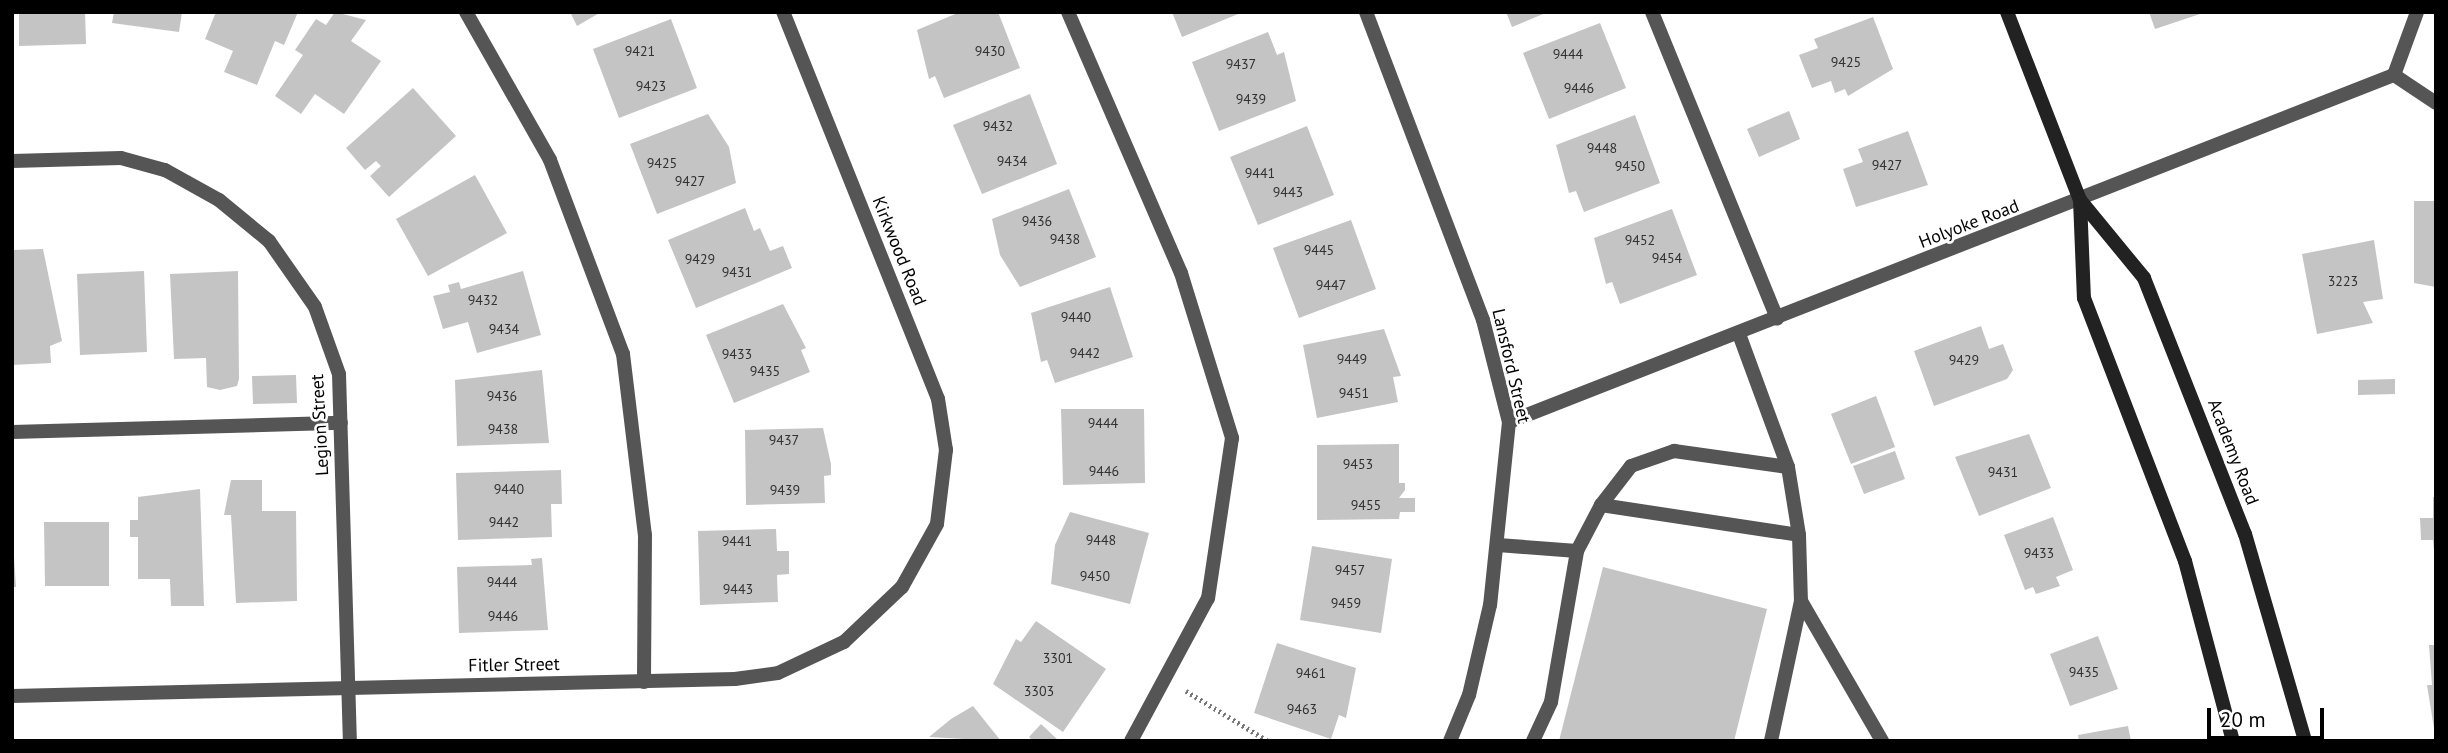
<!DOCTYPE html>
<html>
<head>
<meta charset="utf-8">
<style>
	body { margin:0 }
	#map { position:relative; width:2448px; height:753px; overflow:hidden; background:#fff; font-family:"PT Sans",sans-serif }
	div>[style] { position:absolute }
	.building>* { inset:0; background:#c4c4c4 }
	.path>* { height:4.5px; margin-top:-2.25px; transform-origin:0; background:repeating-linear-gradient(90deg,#777 0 2px,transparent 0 5.5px) }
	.lane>* { height:14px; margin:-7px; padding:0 7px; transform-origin:7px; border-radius:7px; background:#555 }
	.street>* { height:14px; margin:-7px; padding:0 7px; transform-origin:7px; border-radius:7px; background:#555 }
	.secondary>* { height:14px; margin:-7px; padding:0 7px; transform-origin:7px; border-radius:7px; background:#222 }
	span { translate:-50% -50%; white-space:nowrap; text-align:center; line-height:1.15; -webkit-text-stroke:5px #fff; paint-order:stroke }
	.number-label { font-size:14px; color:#313131 }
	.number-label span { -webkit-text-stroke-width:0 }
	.street-label { font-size:18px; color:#000 }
	.frame { position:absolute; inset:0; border:14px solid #000; pointer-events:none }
	.scale { position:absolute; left:2207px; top:708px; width:117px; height:32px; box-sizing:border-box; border:4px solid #000; border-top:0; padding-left:9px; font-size:21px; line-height:24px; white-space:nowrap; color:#000; -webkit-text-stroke:5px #fff; paint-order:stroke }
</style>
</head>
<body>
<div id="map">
	<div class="building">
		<div style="clip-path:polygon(19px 12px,85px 12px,86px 44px,19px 46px)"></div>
		<div style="clip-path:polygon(114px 12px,182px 12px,179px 32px,112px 23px)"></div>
		<div style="clip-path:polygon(216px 12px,298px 12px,284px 45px,275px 41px,257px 85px,224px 72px,233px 51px,205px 39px)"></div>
		<div style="clip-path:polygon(335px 12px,366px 20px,351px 41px,381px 61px,344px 114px,315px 94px,301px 114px,275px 96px,303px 55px,295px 50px,316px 19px,326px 25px)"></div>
		<div style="clip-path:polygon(570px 12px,601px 12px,577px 26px)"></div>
		<div style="clip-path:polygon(960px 12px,998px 12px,1020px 68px,944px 98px,935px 76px,929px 79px,917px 30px)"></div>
		<div style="clip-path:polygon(1172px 12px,1243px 12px,1182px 37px)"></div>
		<div style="clip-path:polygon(1506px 12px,1548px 12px,1512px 27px)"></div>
		<div style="clip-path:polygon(2149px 12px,2203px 12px,2203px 13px,2155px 29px)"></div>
		<div style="clip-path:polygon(1873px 17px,1893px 69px,1848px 96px,1845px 89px,1835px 93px,1831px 81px,1812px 88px,1799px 55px,1818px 48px,1814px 39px)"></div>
		<div style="clip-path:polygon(671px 19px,697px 88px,619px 118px,593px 49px)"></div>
		<div style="clip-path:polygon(1600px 23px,1626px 88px,1549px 119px,1523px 53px)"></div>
		<div style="clip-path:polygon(1268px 32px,1277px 55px,1284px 52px,1296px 101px,1219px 131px,1192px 62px)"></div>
		<div style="clip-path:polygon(413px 88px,456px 136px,389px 197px,370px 176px,381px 166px,376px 161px,365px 170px,346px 148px)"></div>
		<div style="clip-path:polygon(1030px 94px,1057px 164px,982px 194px,953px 125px)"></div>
		<div style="clip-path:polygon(1789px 111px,1800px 139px,1759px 157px,1747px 129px)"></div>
		<div style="clip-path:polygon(708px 114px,729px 147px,736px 183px,657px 214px,630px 144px)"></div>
		<div style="clip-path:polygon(1635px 115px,1660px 183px,1584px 212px,1576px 191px,1569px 193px,1556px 145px)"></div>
		<div style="clip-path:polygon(1307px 126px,1334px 195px,1258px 225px,1230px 157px)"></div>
		<div style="clip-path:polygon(1908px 131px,1928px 185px,1856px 207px,1843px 169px,1863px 162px,1858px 149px)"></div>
		<div style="clip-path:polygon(475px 175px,507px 233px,428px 276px,396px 219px)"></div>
		<div style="clip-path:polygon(1069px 189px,1096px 257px,1020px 287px,1000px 255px,992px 219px)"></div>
		<div style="clip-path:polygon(2414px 201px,2436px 201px,2436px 287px,2414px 283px)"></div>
		<div style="clip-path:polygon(745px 208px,754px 231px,760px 228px,770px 251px,783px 246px,792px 268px,696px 308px,668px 240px)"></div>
		<div style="clip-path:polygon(1672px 209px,1697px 275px,1620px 304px,1612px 282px,1606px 284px,1594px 238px)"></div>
		<div style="clip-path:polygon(1351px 220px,1376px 289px,1299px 318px,1273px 248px)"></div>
		<div style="clip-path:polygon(2374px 240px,2383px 299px,2363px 302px,2373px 323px,2317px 334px,2302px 254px)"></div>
		<div style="clip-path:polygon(43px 249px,62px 341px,50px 346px,51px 363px,12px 365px,12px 250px)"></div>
		<div style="clip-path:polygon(144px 271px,147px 352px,80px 355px,77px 274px)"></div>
		<div style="clip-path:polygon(238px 271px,239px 379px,237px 386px,220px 390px,207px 387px,206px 358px,174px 359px,170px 274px)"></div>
		<div style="clip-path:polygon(523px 271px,541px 335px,477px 353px,468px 322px,443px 329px,433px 296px,450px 292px,448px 285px,459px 282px,461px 289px)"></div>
		<div style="clip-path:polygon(1110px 287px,1133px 357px,1055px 383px,1047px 360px,1041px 362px,1031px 313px)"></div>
		<div style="clip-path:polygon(783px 304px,806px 348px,801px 350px,810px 372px,734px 403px,706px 335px)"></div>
		<div style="clip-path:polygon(1981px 326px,1989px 349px,2003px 344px,2013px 370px,2007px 379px,1934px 406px,1914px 351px)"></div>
		<div style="clip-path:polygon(1384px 329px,1401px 376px,1393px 377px,1398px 402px,1317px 418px,1303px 345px)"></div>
		<div style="clip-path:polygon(542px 370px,549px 443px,457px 446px,455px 380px)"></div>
		<div style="clip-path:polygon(296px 375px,297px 403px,253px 404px,252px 376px)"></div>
		<div style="clip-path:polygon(2395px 379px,2395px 394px,2358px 395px,2358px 380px)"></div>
		<div style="clip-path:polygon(1876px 396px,1895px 447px,1851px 464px,1831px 414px)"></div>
		<div style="clip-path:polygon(1061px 409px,1144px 409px,1145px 483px,1063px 485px)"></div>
		<div style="clip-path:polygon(823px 428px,831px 464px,831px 475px,824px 476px,825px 503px,746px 505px,745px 430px)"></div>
		<div style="clip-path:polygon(2029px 434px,2051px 488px,1979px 516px,1955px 457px)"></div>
		<div style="clip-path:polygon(1399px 444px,1399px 483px,1405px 483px,1405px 490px,1399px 498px,1415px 498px,1415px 512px,1400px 512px,1399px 519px,1317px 520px,1317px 445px)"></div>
		<div style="clip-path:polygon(1895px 451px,1905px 479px,1864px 494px,1853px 466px)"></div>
		<div style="clip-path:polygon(561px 470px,562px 504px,551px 504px,552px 537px,458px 540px,456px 473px)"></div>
		<div style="clip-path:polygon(231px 480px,262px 480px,262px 511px,296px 511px,297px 601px,236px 603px,231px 515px,224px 515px)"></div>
		<div style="clip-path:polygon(200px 489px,204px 606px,171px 606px,170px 579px,138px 579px,138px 537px,130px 537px,130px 520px,138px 520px,138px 497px)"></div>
		<div style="clip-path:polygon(2433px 497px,2436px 497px,2436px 572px,2433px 540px,2421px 540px,2420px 518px,2433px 518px)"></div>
		<div style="clip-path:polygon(1070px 512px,1149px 533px,1130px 604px,1051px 584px,1055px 545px)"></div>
		<div style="clip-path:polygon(2053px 517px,2073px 570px,2056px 577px,2060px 586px,2036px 594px,2033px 587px,2025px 590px,2004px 535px)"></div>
		<div style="clip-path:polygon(44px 522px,109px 522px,109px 586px,45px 586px)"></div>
		<div style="clip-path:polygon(12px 528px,16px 587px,12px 587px)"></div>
		<div style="clip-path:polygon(776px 529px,777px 551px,789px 551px,789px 574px,777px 575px,778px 602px,700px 605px,698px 531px)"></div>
		<div style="clip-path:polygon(1312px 546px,1392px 559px,1381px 633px,1300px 620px)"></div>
		<div style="clip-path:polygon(542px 558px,548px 630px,459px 633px,457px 567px,532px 565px,531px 559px)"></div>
		<div style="clip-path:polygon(1603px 567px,1767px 609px,1734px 741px,1559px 741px)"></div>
		<div style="clip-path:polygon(1036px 621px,1106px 669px,1063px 732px,993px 684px,1016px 639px,1021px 642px)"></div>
		<div style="clip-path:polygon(2098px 636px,2118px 689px,2070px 706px,2050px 654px)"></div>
		<div style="clip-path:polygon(1277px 643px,1356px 668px,1346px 718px,1339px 715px,1331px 739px,1254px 713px)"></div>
		<div style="clip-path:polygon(2429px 645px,2436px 645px,2436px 741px,2427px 685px,2432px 685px)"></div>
		<div style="clip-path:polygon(973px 706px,1001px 741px,929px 737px,951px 719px)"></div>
		<div style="clip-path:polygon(1041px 724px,1059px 741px,1033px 741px,1029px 737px)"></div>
		<div style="clip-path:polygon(2128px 726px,2131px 741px,2079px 741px,2078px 735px)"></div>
	</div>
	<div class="path">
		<div style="left:1186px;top:691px;width:96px;rotate:31.4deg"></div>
	</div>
	<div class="lane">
		<div style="left:466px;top:12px;width:170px;rotate:60.4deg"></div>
		<div style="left:550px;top:160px;width:207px;rotate:69.4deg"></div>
		<div style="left:623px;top:354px;width:182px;rotate:83.1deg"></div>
		<div style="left:645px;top:535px;width:147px;rotate:90.4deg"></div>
		<div style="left:1068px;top:12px;width:284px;rotate:66.6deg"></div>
		<div style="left:1181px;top:273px;width:173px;rotate:72.8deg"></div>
		<div style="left:1232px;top:438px;width:162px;rotate:98.5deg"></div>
		<div style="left:1208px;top:598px;width:162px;rotate:118.3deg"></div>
		<div style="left:1652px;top:12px;width:331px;rotate:67.8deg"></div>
		<div style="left:1739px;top:334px;width:142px;rotate:69.8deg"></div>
		<div style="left:1788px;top:467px;width:69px;rotate:80.8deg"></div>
		<div style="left:1799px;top:535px;width:66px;rotate:88.3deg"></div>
		<div style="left:1801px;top:601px;width:143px;rotate:102.1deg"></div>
		<div style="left:12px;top:432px;width:329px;rotate:-1.6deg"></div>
		<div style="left:1601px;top:505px;width:49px;rotate:-52.4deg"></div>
		<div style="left:1631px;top:466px;width:46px;rotate:-19.2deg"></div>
		<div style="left:1674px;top:451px;width:115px;rotate:8deg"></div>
		<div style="left:1498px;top:545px;width:79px;rotate:4.3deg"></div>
		<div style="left:1577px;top:551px;width:52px;rotate:-62.4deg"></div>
		<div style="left:1601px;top:505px;width:200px;rotate:8.6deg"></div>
		<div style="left:1801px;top:601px;width:162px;rotate:59.9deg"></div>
		<div style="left:1533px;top:741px;width:43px;rotate:-65.2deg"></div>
		<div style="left:1551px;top:702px;width:153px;rotate:-80.2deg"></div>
	</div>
	<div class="street">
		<div style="left:1366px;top:12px;width:329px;rotate:69.2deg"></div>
		<div style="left:1483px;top:320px;width:105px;rotate:75.7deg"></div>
		<div style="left:1509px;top:422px;width:184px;rotate:95.9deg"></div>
		<div style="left:1490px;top:605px;width:92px;rotate:103.1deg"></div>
		<div style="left:1469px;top:695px;width:50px;rotate:112.4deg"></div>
		<div style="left:2394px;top:75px;width:67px;rotate:-69.9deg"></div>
		<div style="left:12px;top:161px;width:109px;rotate:-1.6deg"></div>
		<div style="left:121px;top:158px;width:46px;rotate:15.3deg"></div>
		<div style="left:165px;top:170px;width:62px;rotate:29.1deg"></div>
		<div style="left:219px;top:200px;width:65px;rotate:39.4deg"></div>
		<div style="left:269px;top:241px;width:80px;rotate:55.1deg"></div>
		<div style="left:315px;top:307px;width:71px;rotate:70.3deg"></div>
		<div style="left:339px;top:374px;width:367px;rotate:88.3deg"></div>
		<div style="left:1509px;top:422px;width:951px;rotate:-21.41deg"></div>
		<div style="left:2394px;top:75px;width:50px;rotate:33.7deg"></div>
		<div style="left:12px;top:696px;width:723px;rotate:-1.35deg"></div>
		<div style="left:735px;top:679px;width:43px;rotate:-7.9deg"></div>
		<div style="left:778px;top:673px;width:73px;rotate:-25.2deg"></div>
		<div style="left:844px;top:642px;width:80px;rotate:-43.5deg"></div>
		<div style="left:902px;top:587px;width:72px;rotate:-60.9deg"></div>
		<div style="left:937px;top:524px;width:75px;rotate:-83.1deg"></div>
		<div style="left:946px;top:450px;width:52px;rotate:-98.9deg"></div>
		<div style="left:938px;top:399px;width:417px;rotate:-111.8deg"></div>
	</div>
	<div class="secondary">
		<div style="left:2007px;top:12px;width:202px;rotate:68.8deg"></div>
		<div style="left:2080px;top:200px;width:101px;rotate:50.6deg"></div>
		<div style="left:2144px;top:278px;width:275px;rotate:68.5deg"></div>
		<div style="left:2245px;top:534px;width:216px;rotate:73.8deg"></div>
		<div style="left:2080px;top:200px;width:98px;rotate:87.7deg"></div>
		<div style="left:2084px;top:298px;width:282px;rotate:69deg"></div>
		<div style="left:2185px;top:561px;width:186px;rotate:75.1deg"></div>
	</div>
	<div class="number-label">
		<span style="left:640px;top:51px">9421</span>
		<span style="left:990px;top:51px">9430</span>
		<span style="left:1568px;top:54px">9444</span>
		<span style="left:1846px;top:62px">9425</span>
		<span style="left:1241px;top:64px">9437</span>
		<span style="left:651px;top:86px">9423</span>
		<span style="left:1579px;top:88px">9446</span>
		<span style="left:1251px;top:99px">9439</span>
		<span style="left:998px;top:126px">9432</span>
		<span style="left:1602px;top:148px">9448</span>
		<span style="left:1012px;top:161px">9434</span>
		<span style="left:662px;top:163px">9425</span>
		<span style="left:1887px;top:165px">9427</span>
		<span style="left:1630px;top:166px">9450</span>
		<span style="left:1260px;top:173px">9441</span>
		<span style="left:690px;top:181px">9427</span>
		<span style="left:1288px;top:192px">9443</span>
		<span style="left:1037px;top:221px">9436</span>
		<span style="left:1065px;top:239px">9438</span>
		<span style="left:1640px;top:240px">9452</span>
		<span style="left:1319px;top:250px">9445</span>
		<span style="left:1667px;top:258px">9454</span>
		<span style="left:700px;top:259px">9429</span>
		<span style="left:737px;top:272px">9431</span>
		<span style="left:2343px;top:281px">3223</span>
		<span style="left:1331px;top:285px">9447</span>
		<span style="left:483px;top:300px">9432</span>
		<span style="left:1076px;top:317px">9440</span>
		<span style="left:504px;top:329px">9434</span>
		<span style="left:1085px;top:353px">9442</span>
		<span style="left:737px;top:354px">9433</span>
		<span style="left:1352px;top:359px">9449</span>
		<span style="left:1964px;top:360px">9429</span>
		<span style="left:765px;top:371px">9435</span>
		<span style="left:1354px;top:393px">9451</span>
		<span style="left:502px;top:396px">9436</span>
		<span style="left:1103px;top:423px">9444</span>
		<span style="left:503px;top:429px">9438</span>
		<span style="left:784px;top:440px">9437</span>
		<span style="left:1358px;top:464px">9453</span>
		<span style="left:1104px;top:471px">9446</span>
		<span style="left:2003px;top:472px">9431</span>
		<span style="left:509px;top:489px">9440</span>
		<span style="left:785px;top:490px">9439</span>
		<span style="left:1366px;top:505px">9455</span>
		<span style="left:504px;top:522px">9442</span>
		<span style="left:1101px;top:540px">9448</span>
		<span style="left:737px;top:541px">9441</span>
		<span style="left:2039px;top:553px">9433</span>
		<span style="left:1350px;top:570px">9457</span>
		<span style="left:1095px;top:576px">9450</span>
		<span style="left:502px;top:582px">9444</span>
		<span style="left:738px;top:589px">9443</span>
		<span style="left:1346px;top:603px">9459</span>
		<span style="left:503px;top:616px">9446</span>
		<span style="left:1058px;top:658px">3301</span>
		<span style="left:2084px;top:672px">9435</span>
		<span style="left:1311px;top:673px">9461</span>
		<span style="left:1039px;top:691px">3303</span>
		<span style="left:1302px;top:709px">9463</span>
	</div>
	<div class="street-label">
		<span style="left:1969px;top:224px;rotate:-21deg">Holyoke Road</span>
		<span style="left:899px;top:251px;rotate:68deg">Kirkwood Road</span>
		<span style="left:1511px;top:366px;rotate:77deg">Lansford Street</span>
		<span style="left:320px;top:425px;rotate:-93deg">Legion Street</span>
		<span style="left:2233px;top:452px;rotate:69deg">Academy Road</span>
		<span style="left:514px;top:665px;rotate:-1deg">Fitler Street</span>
	</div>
	<div class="frame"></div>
	<div class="scale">20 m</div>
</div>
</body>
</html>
